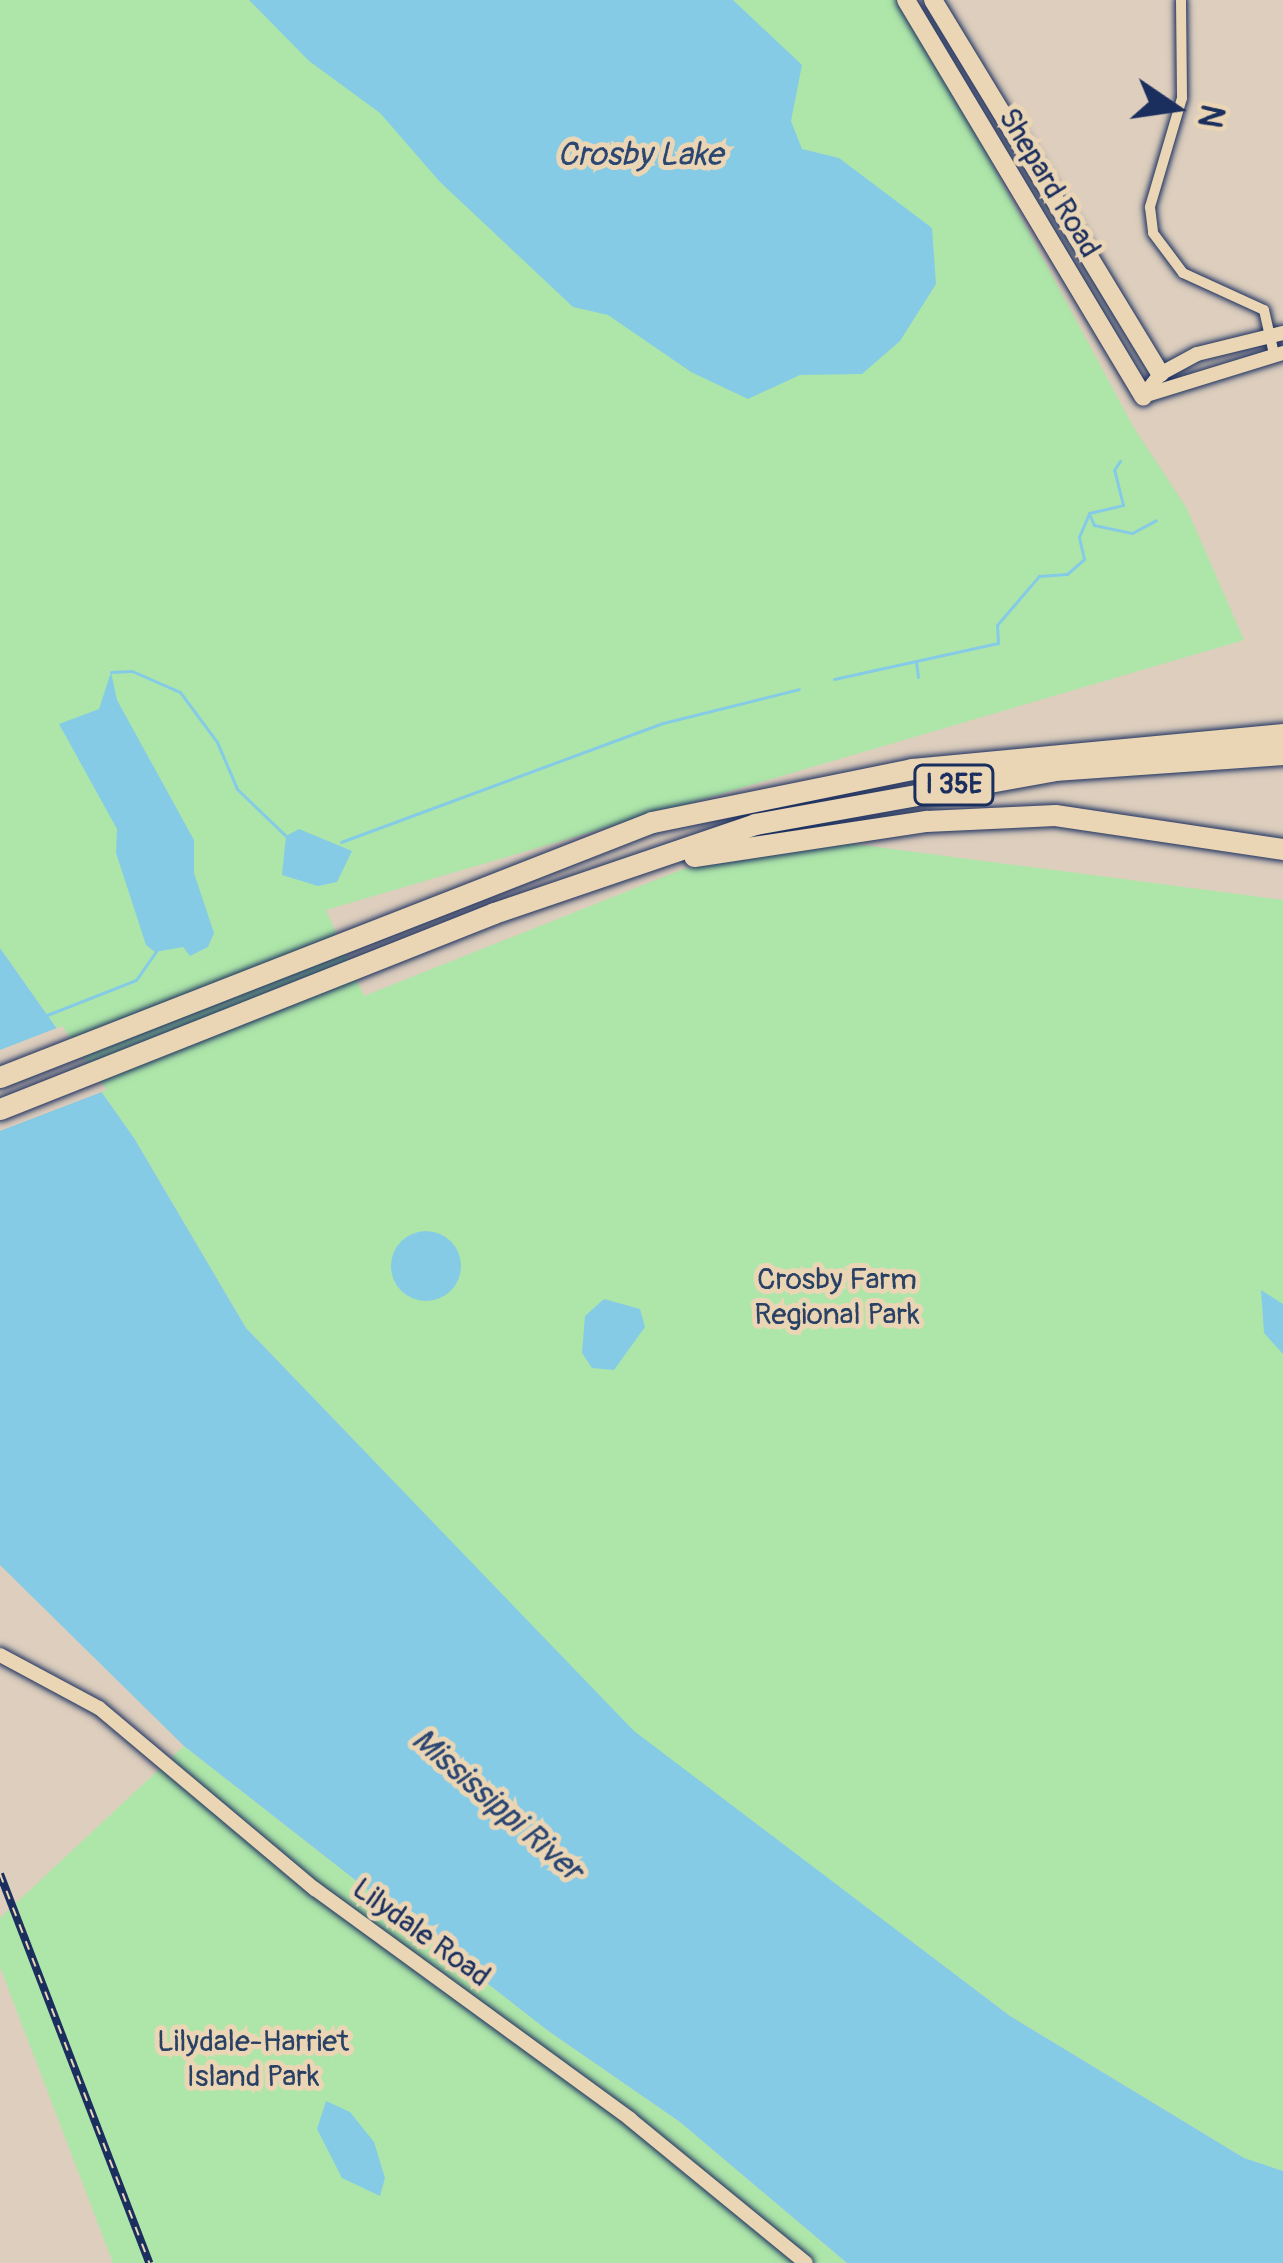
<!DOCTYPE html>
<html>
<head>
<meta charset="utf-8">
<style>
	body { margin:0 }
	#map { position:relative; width:1283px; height:2263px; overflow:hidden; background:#ddcebd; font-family:Pangolin,sans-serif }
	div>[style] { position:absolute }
	.green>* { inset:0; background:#aee6a9 }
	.water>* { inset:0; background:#85cbe6 }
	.round { border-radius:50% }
	.pier>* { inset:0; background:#ddcebd }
	.stream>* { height:3px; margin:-1.5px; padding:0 1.5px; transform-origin:1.5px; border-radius:1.5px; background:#85cbe6 }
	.roads { filter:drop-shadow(0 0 3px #1b2f5e) drop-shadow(0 0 3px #1b2f5e) }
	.minor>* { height:10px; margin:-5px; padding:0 5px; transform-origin:5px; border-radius:5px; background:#ead5b4 }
	.tertiary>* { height:14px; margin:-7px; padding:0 7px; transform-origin:7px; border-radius:7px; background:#ead5b4 }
	.trunk>* { height:18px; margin:-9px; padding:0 9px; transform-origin:9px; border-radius:9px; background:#ead5b4 }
	.motorway>* { height:21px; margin:-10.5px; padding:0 10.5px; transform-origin:10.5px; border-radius:10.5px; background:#ead5b4 }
	.rail>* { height:8px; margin-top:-4px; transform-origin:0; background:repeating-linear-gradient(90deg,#ead5b4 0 9px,#1b2f5e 0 18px); box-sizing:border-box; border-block:3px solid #1b2f5e }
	span { translate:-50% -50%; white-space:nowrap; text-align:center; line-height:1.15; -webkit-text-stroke:10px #ead5b4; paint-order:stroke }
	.shield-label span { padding:3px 9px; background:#ead5b4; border:3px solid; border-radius:9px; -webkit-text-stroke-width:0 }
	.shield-label { font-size:27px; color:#1b2f5e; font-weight:700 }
	.street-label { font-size:30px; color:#1b2f5e }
	.park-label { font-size:30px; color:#2a4166 }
	.water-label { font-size:33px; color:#2b4672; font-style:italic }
	.north { position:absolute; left:1115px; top:48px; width:120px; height:120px; -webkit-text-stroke:9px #ead5b4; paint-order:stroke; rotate:103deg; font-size:33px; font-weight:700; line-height:48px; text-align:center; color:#1b2f5e }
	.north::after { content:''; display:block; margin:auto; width:42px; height:54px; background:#1b2f5e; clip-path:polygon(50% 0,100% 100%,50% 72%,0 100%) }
</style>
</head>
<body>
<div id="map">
	<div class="green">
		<div style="clip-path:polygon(0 0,904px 0,1134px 428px,1186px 507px,1244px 640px,326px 910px,364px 996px,683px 869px,839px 842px,1283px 900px,1283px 2171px,1244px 2158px,1010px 2016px,634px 1732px,246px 1328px,134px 1138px,0 948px)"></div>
		<div style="clip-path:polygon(184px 1746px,547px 2030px,680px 2122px,847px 2263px,113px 2263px,0 1967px,0 1918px)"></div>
	</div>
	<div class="water">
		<div style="clip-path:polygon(249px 0,733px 0,802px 65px,791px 121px,802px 149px,839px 158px,932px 228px,936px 284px,900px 341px,862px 374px,800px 375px,748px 399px,691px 372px,608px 315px,573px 307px,440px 182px,380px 113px,309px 61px)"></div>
		<div style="clip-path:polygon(111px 672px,117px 700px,194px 840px,194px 873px,214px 933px,208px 947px,190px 956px,183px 947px,155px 952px,146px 945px,116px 853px,117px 829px,59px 724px,99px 709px)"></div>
		<div style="clip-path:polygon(299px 829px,352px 851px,337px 882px,318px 886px,282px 875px,286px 836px)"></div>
		<div style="clip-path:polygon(0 948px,134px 1138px,246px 1328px,634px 1731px,1010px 2016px,1244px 2158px,1283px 2171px,1283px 2263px,847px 2263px,680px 2122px,547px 2030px,184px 1746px,0 1565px)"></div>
		<div class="round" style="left:391px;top:1231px;width:70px;height:70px"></div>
		<div style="clip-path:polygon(1261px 1290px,1283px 1304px,1283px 1354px,1264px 1333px)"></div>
		<div style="clip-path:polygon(604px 1299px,640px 1309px,645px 1327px,614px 1370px,592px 1368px,582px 1353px,585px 1316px)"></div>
		<div style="clip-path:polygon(326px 2101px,350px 2112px,374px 2142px,385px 2178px,380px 2196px,342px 2178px,317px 2129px)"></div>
	</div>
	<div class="pier">
		<div style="clip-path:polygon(62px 1026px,107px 1090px,0 1131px,0 1050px)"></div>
	</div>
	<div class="stream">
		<div style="left:1090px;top:516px;width:10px;rotate:66deg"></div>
		<div style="left:1094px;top:525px;width:39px;rotate:12deg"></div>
		<div style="left:1132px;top:533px;width:27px;rotate:-28deg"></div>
		<div style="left:916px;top:661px;width:16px;rotate:83deg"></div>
		<div style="left:111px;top:672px;width:21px;rotate:-3deg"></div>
		<div style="left:132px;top:671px;width:52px;rotate:23.6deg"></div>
		<div style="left:180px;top:692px;width:62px;rotate:53.5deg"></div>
		<div style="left:217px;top:742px;width:51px;rotate:66.9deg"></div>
		<div style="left:237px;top:789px;width:68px;rotate:43.8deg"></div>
		<div style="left:834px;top:679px;width:168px;rotate:-12.4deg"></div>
		<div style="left:998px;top:643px;width:18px;rotate:-93deg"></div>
		<div style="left:997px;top:625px;width:65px;rotate:-49.4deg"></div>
		<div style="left:1039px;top:576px;width:28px;rotate:-4deg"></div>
		<div style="left:1067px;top:574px;width:23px;rotate:-41deg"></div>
		<div style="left:1084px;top:559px;width:23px;rotate:-103deg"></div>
		<div style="left:1079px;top:537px;width:26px;rotate:-67deg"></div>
		<div style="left:1089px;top:513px;width:35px;rotate:-13deg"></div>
		<div style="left:1123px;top:505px;width:36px;rotate:-104deg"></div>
		<div style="left:1114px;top:470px;width:11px;rotate:-56deg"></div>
		<div style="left:341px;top:842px;width:343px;rotate:-20.3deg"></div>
		<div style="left:663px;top:723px;width:140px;rotate:-14deg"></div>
		<div style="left:47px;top:1015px;width:96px;rotate:-21.5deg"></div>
		<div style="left:136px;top:980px;width:35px;rotate:-55deg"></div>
	</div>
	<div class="roads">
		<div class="minor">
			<div style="left:1181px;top:0;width:98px;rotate:89.4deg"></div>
			<div style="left:1182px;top:98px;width:114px;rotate:106.4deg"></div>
			<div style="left:1150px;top:207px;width:26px;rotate:83deg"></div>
			<div style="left:1153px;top:233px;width:50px;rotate:53.1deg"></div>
			<div style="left:1183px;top:273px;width:89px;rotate:24.6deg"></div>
			<div style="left:1264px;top:310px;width:45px;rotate:77.2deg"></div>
		</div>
		<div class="tertiary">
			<div style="left:1143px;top:396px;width:28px;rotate:-52deg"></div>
			<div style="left:1160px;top:374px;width:42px;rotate:-28.4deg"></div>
			<div style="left:1197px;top:354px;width:89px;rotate:-13.7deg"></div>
			<div style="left:1143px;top:396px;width:146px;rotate:-17.1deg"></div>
			<div style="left:0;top:1655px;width:112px;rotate:28.2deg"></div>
			<div style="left:99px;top:1708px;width:282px;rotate:40deg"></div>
			<div style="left:315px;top:1889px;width:390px;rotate:36.1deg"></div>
			<div style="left:630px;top:2119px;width:227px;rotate:39.3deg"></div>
		</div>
		<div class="trunk">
			<div style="left:906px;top:0;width:462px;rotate:59.1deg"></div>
			<div style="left:933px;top:0;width:437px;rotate:58.7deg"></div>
		</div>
		<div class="motorway">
			<div style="left:694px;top:856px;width:235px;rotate:-8.6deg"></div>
			<div style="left:926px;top:821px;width:129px;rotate:-2.7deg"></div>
			<div style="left:1055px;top:815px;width:231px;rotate:8.5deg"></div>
			<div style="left:0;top:1077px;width:700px;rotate:-21.36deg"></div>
			<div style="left:652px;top:822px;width:265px;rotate:-11.5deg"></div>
			<div style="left:912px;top:769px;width:373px;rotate:-5.4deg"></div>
			<div style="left:0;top:1109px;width:531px;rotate:-21.64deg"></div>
			<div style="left:494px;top:913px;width:276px;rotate:-18.8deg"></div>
			<div style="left:755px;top:824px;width:304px;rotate:-10.2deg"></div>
			<div style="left:1054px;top:770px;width:230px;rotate:-4deg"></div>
		</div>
	</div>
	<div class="rail">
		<div style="left:0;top:1874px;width:417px;rotate:69deg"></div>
	</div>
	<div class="shield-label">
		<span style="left:954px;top:785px">I 35E</span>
	</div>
	<div class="street-label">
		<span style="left:1049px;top:183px;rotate:59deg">Shepard Road</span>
		<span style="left:421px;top:1933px;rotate:36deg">Lilydale Road</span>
	</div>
	<div class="park-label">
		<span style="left:837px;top:1297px">Crosby Farm<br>Regional Park</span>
		<span style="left:253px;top:2059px">Lilydale-Harriet<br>Island Park</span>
	</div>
	<div class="water-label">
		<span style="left:640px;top:155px">Crosby Lake</span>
		<span style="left:497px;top:1805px;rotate:41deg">Mississippi River</span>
	</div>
	<div class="north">N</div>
</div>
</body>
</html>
